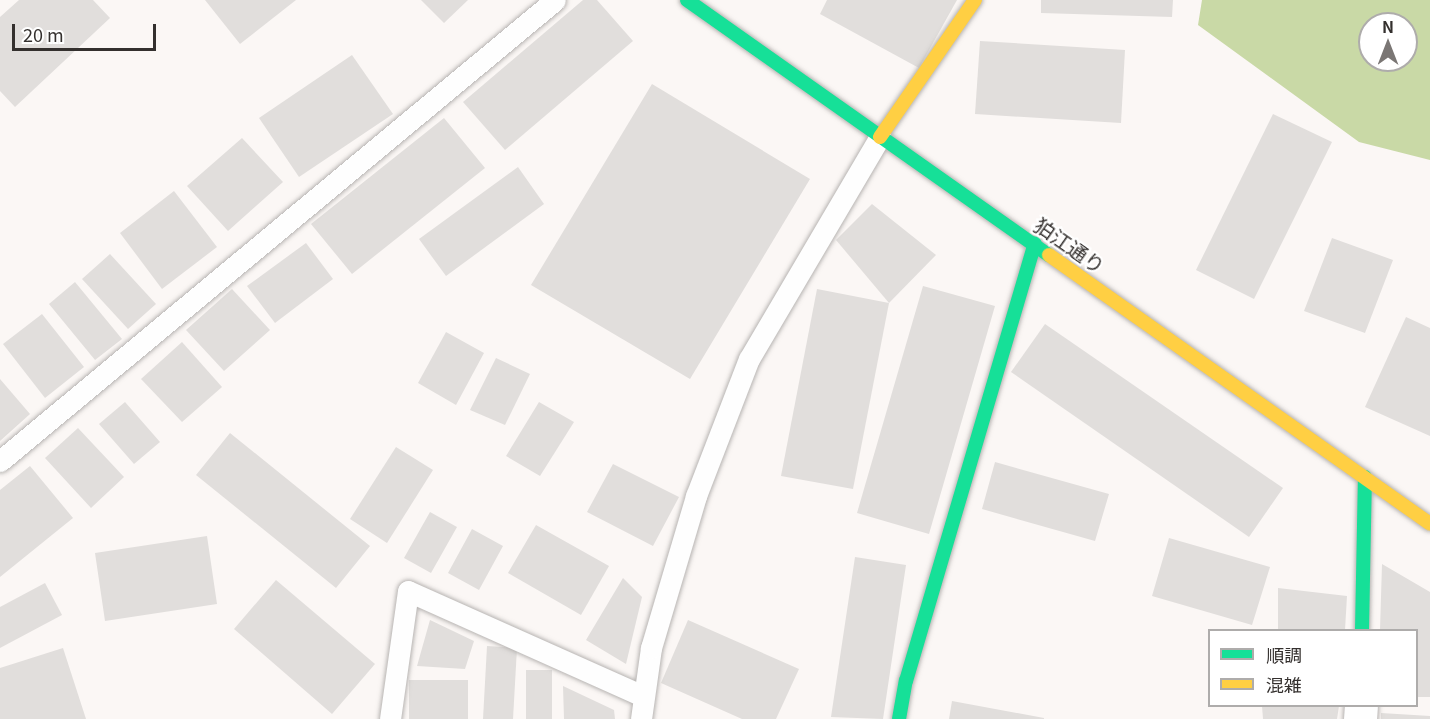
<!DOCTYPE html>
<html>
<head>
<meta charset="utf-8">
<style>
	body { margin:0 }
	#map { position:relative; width:1430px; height:719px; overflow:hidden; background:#fbf7f5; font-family:Georgia,"Noto Sans JP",serif }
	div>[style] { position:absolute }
	.forest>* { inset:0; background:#c9d9a6 }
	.building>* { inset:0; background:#e1dedc }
	.roads { filter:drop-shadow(0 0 2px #b7b4b2) drop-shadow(0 0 2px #b7b4b2) }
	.lane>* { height:21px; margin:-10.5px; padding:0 10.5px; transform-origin:10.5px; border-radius:10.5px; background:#fefefe }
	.street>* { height:33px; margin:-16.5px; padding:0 16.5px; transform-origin:16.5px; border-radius:16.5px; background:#fefefe }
	.fast>* { height:14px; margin:-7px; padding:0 7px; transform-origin:7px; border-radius:7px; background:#16e098 }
	.slow>* { height:14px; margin:-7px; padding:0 7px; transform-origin:7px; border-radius:7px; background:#ffcf43 }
	span { translate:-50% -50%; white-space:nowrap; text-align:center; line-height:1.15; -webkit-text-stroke:4.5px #fff; paint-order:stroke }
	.street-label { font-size:20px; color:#34302e }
	.legend { position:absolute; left:1208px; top:629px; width:210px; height:78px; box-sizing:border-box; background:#fff; border:2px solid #aeacab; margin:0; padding:8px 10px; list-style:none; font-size:18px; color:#34302e }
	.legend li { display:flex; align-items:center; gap:12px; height:30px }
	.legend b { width:30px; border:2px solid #aeacab }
	.north { position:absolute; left:1358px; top:12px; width:60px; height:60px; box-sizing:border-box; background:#fff; border:2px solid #aeacab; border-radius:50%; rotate:0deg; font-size:16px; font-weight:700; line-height:24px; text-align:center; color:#34302e }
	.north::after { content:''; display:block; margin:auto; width:21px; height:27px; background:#7a7674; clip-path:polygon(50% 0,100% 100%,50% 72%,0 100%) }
	.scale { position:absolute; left:12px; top:24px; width:144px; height:27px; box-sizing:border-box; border:3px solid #34302e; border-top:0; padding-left:8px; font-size:18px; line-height:21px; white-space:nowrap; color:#34302e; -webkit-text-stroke:4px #fff; paint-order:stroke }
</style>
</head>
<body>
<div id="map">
	<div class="forest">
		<div style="clip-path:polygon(evenodd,1202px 0,1430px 0,1430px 160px,1359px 142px,1198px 25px,1202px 0,1370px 24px,1406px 24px,1406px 60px,1370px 60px,1370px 24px)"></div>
	</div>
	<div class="building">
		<div style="clip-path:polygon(19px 0,93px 0,110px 18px,15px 107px,0 91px,0 17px)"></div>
		<div style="clip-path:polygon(205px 0,296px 0,240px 44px)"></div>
		<div style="clip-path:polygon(421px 0,468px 0,444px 23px)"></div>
		<div style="clip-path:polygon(583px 0,597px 0,633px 41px,505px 150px,463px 102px)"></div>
		<div style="clip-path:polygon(827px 0,957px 0,919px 68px,820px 14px)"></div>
		<div style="clip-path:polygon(1041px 0,1173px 0,1172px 17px,1041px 13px)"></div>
		<div style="clip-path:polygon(980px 41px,1125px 50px,1121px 123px,975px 114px)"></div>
		<div style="clip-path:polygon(352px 55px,393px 114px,299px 177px,259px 118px)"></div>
		<div style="clip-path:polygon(652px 84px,810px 179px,690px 379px,531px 285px)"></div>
		<div style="clip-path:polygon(1273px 114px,1332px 142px,1254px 299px,1196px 270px)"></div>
		<div style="clip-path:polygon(444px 118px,485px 168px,352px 274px,311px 224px)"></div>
		<div style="clip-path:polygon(242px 138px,283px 182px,228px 231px,187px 186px)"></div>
		<div style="clip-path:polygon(518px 167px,544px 204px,446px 276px,419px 239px)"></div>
		<div style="clip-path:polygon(174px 191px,217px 247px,162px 289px,120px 233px)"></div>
		<div style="clip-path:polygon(872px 204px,936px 255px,889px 303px,836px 240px)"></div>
		<div style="clip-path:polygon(1332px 238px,1393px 260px,1365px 333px,1304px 311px)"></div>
		<div style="clip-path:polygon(306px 243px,333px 279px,275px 323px,247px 286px)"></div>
		<div style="clip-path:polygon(110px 254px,156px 304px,128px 329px,82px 279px)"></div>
		<div style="clip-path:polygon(75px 282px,122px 339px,95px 360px,49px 304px)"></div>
		<div style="clip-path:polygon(923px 286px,995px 306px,929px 534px,857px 513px)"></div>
		<div style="clip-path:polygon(232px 289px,270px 330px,224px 371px,186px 330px)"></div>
		<div style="clip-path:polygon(817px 289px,889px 303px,853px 489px,781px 476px)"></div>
		<div style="clip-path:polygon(42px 314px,84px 367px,45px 398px,3px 344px)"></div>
		<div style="clip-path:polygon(1406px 317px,1430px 328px,1430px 436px,1365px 407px)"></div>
		<div style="clip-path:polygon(1045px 324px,1283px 488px,1249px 537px,1011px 372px)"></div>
		<div style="clip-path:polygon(446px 332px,484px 353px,456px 405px,418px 383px)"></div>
		<div style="clip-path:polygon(182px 342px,222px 387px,182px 422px,141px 379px)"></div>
		<div style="clip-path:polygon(496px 358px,530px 374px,505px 425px,470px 410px)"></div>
		<div style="clip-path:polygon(0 379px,30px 414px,0 441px)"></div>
		<div style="clip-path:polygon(125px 402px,160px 442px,134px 464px,99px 424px)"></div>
		<div style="clip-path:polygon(539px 402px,574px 422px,540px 476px,506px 456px)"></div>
		<div style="clip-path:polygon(78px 428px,124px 477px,91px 508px,45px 458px)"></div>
		<div style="clip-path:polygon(230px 433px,370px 546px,336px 588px,196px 475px)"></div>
		<div style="clip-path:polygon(396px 447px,433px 470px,387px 543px,350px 519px)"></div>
		<div style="clip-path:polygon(995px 462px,1109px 494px,1095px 541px,982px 509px)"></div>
		<div style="clip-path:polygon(613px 464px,679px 497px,653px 546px,587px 512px)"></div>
		<div style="clip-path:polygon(30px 466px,73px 518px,0 577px,0 490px)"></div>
		<div style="clip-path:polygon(430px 512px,457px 527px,431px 573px,404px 558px)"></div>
		<div style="clip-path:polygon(536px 525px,609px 566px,581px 615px,508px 573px)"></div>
		<div style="clip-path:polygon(472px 529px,503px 546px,479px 590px,448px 573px)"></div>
		<div style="clip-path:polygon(207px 536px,217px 604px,105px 621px,95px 553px)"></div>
		<div style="clip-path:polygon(1169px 538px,1270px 567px,1252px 625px,1152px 596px)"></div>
		<div style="clip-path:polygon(855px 557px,906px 565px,883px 719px,831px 717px)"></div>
		<div style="clip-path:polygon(1382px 564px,1430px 592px,1430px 697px,1416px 697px,1416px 630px,1380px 630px)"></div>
		<div style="clip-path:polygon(623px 578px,642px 597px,626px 664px,586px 640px)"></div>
		<div style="clip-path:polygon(276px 580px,375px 664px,332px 714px,234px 629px)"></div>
		<div style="clip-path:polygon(45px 583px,62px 615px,0 648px,0 607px)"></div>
		<div style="clip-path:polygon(1278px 588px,1347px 596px,1345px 630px,1278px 630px)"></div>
		<div style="clip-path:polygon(430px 620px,474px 641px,465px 669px,417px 666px)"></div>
		<div style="clip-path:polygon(688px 620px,799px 669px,776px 719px,742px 719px,661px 683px)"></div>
		<div style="clip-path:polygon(487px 646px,517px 648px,513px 719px,483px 719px)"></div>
		<div style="clip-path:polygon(63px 648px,86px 719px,0 719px,0 668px)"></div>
		<div style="clip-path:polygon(526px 670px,552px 670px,552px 719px,526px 719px)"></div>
		<div style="clip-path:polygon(409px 680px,468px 680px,468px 719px,409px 719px)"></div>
		<div style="clip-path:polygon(563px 686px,614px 710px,615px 719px,564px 719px)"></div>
		<div style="clip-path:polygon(952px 701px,1044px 718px,1044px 719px,949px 719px)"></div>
		<div style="clip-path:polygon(1262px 706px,1339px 706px,1337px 719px,1263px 719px)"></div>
		<div style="clip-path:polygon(1381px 713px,1430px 716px,1430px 719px,1381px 719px)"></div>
	</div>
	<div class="roads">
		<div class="lane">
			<div style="left:0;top:461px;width:721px;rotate:-39.71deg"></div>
			<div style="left:390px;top:719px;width:129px;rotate:-82deg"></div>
			<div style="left:408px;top:591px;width:257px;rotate:24.1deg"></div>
			<div style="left:641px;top:719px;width:72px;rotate:-82deg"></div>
			<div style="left:651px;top:648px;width:159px;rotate:-73.5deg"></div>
			<div style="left:696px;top:496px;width:147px;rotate:-68.9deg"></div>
			<div style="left:749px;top:359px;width:258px;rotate:-59.5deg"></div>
		</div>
		<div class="street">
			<div style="left:1360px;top:719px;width:13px;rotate:-86deg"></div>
		</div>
		<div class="fast">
			<div style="left:687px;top:0;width:443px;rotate:35.2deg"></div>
			<div style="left:1362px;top:630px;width:153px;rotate:-88.9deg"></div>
			<div style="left:899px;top:719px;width:39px;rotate:-80deg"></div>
			<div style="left:906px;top:681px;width:456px;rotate:-73.6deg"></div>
		</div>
		<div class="slow">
			<div style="left:880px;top:137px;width:167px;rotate:-55.3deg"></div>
			<div style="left:1049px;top:255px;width:466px;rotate:35.2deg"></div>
		</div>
	</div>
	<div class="street-label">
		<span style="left:1070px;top:245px;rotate:35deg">狛江通り</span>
	</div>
	<ul class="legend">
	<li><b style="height:8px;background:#16e098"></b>順調</li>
	<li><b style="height:8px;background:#ffcf43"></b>混雑</li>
	</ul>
	<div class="north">N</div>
	<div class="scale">20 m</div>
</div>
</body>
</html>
